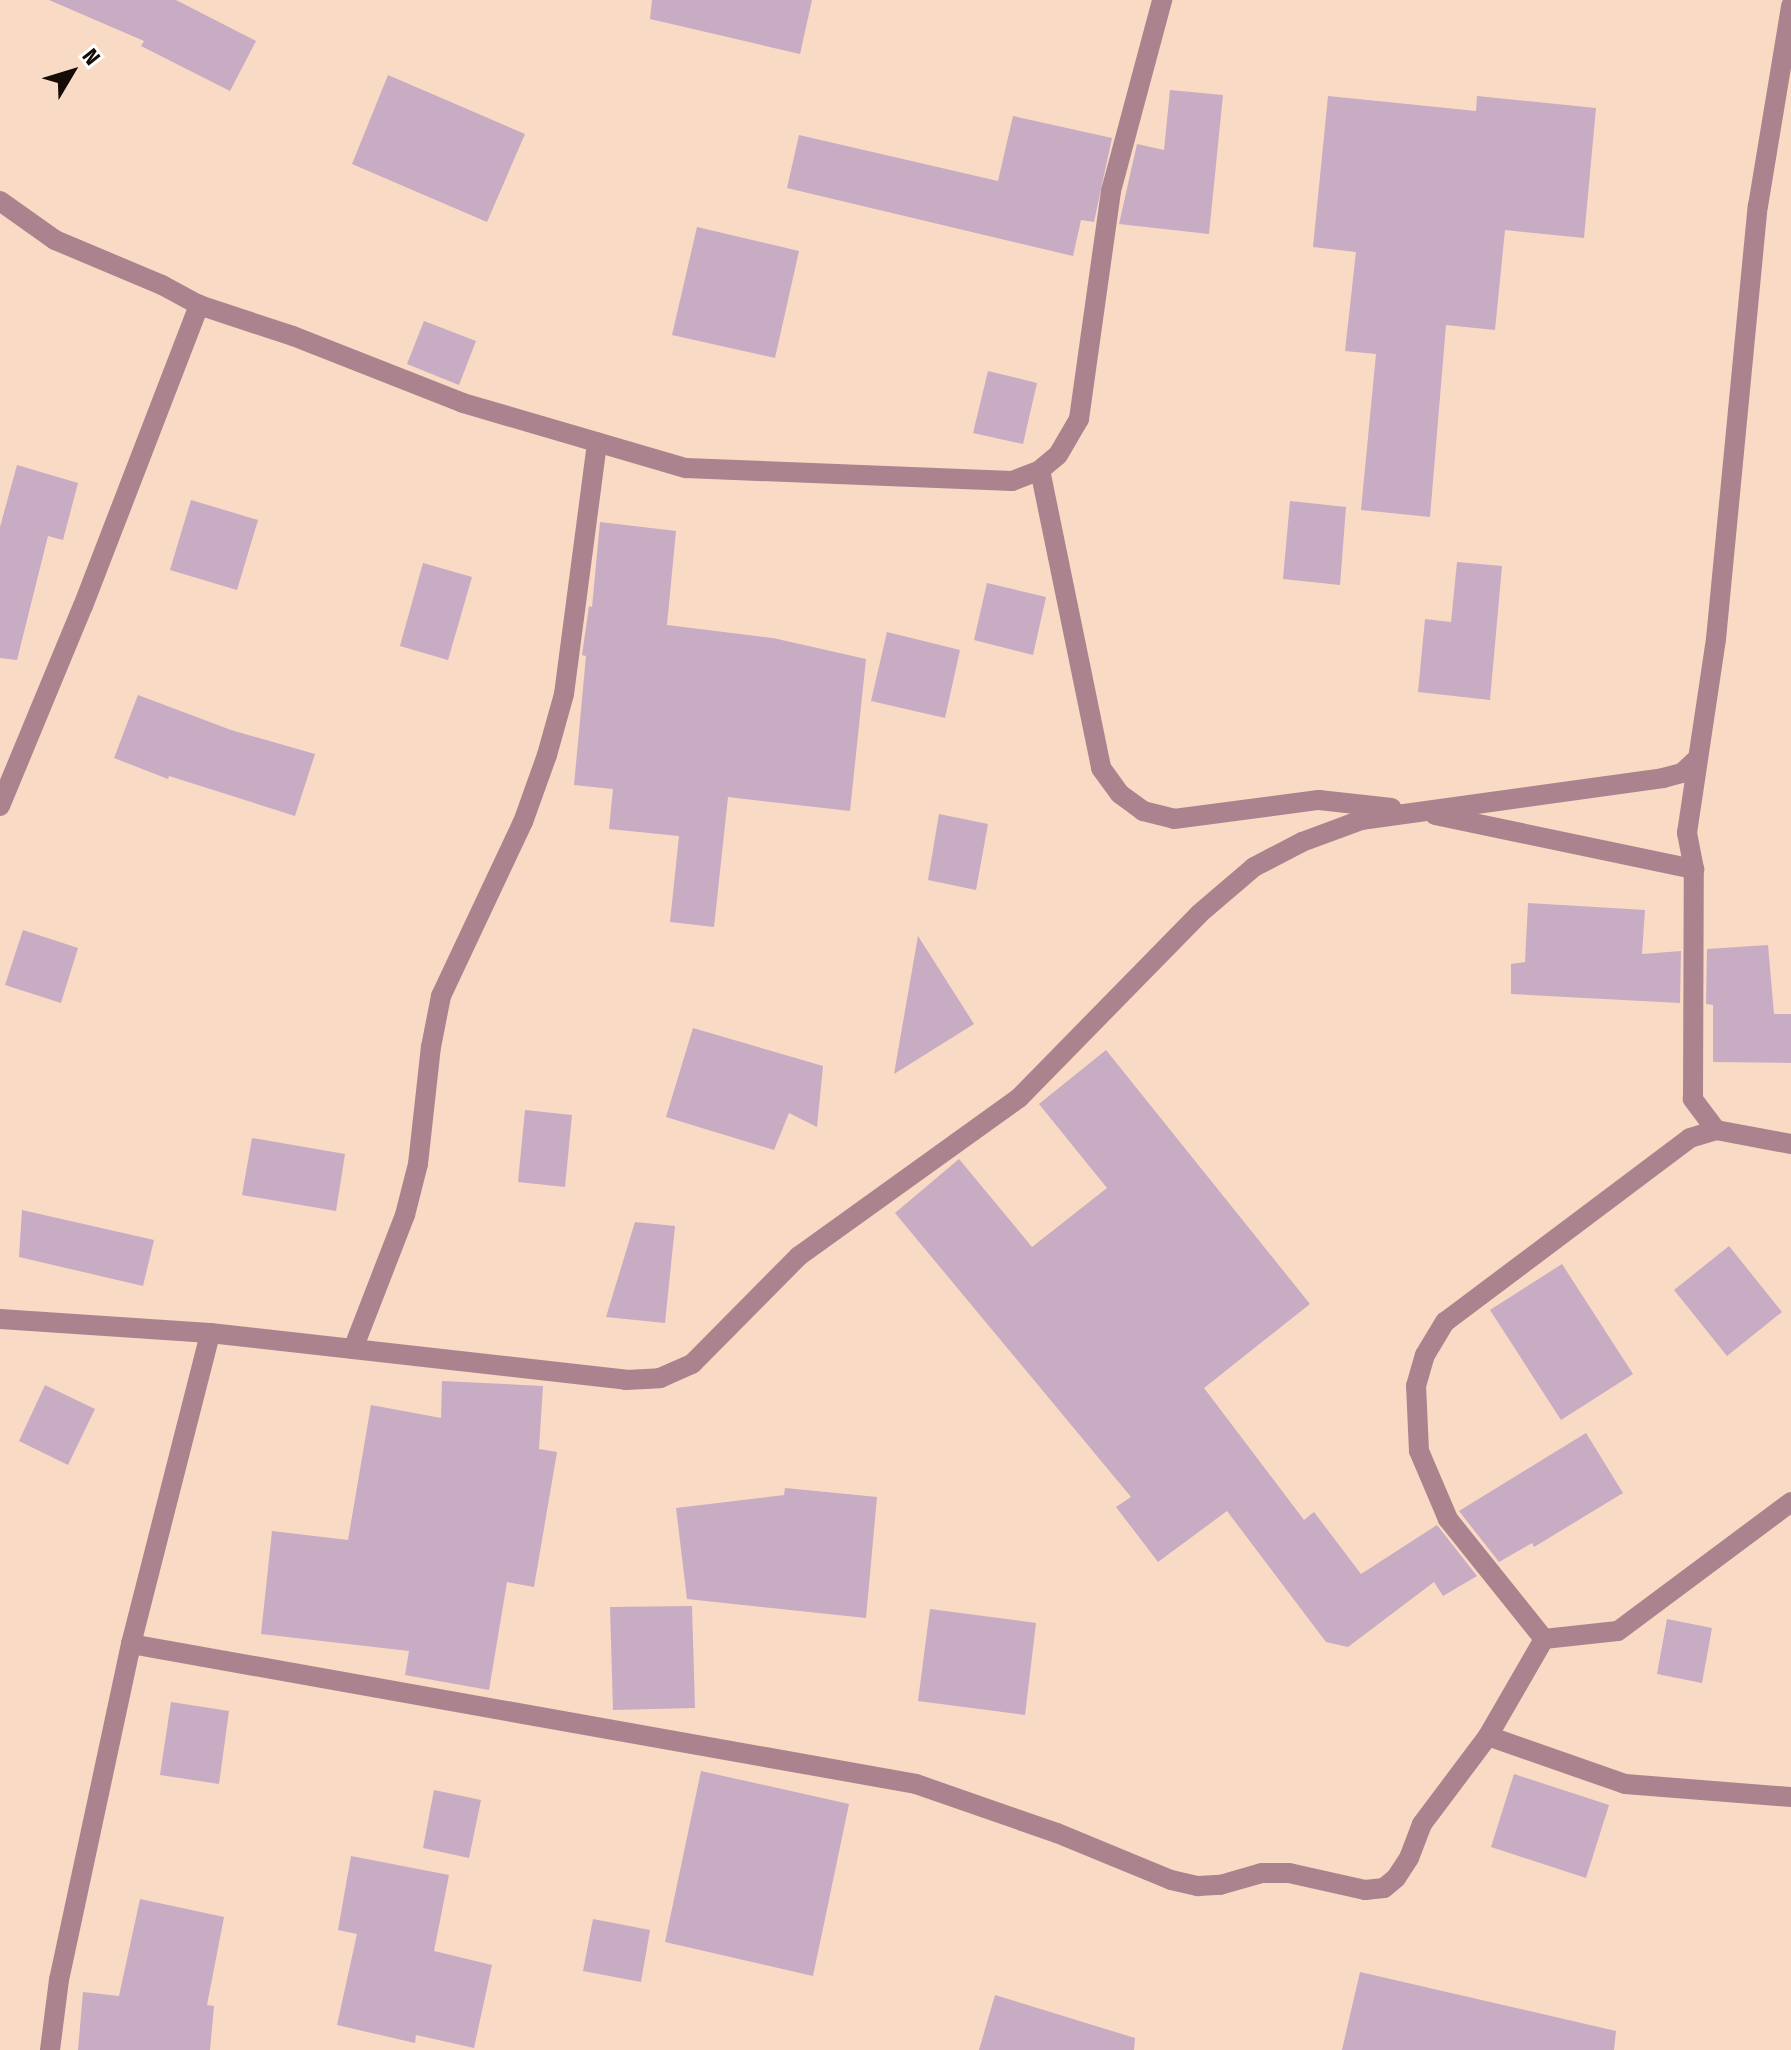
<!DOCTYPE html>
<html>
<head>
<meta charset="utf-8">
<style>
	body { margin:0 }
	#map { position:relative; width:1791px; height:2050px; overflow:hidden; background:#f9dac5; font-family:"Fira Sans Condensed",sans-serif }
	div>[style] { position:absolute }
	.building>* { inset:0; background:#c7acc3 }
	.minor>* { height:20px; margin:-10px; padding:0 10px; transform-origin:10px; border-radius:10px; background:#aa838e }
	span { translate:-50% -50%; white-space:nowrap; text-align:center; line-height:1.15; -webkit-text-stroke:8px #fff; paint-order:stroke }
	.north { position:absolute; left:32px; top:32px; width:80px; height:80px; -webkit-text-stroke:6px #fff; paint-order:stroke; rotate:52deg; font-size:22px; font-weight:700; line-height:32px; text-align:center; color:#160c06 }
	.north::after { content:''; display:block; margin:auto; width:28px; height:36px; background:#160c06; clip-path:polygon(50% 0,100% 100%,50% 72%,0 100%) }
</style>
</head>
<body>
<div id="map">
	<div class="building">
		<div style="clip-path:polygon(49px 0,176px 0,256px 41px,230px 91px,141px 46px,144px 41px)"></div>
		<div style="clip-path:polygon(652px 0,812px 0,800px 54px,650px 19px)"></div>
		<div style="clip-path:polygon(388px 75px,525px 134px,487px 222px,352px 164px)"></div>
		<div style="clip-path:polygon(1170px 90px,1223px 95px,1209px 234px,1119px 224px,1137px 144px,1164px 150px)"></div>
		<div style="clip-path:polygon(1328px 96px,1476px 111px,1477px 96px,1596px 108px,1584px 238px,1505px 230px,1495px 330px,1446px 325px,1430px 517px,1361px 510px,1376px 354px,1345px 351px,1356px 252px,1313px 247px)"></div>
		<div style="clip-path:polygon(1013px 116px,1112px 138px,1094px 222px,1081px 220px,1073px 256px,787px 188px,799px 135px,998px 181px)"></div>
		<div style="clip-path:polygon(697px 227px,799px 251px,775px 358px,672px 335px)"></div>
		<div style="clip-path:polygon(424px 321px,476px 341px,459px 385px,407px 364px)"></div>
		<div style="clip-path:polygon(988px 371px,1037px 383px,1023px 444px,973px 433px)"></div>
		<div style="clip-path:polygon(17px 465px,78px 483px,63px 540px,48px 536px,17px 660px,0 658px,0 527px)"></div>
		<div style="clip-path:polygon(191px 500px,258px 520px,237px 590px,170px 570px)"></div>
		<div style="clip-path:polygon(1290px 501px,1346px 507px,1340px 585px,1283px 579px)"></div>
		<div style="clip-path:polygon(600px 522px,676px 531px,667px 625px,773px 638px,866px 659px,850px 811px,728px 797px,714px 927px,670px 922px,679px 836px,609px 829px,613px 789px,574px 785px,586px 656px,582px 655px,589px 606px,592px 607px)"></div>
		<div style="clip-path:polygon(1457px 562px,1502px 566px,1490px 700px,1418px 692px,1425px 619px,1451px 622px)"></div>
		<div style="clip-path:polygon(423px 563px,472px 577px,448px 660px,400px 646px)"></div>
		<div style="clip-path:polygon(987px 583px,1046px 597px,1033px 655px,974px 640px)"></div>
		<div style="clip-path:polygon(887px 632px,960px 650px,945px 718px,871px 701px)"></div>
		<div style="clip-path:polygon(138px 695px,231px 730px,315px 754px,295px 816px,169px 776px,168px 779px,114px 758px)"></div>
		<div style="clip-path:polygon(939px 814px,988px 824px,976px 890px,928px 880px)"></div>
		<div style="clip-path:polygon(1528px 903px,1645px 910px,1642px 954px,1681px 951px,1680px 1003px,1511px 994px,1511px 964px,1525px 962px)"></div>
		<div style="clip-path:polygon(23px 930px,78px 948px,61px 1003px,5px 985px)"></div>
		<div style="clip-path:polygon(918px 936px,974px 1024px,894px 1074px)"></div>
		<div style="clip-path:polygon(1768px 945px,1774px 1014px,1791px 1014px,1791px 1063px,1713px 1062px,1713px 1005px,1706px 1004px,1707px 949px)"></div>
		<div style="clip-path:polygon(693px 1028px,823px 1066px,817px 1127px,789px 1113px,774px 1150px,666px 1117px)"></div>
		<div style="clip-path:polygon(1106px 1050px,1310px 1304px,1204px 1388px,1304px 1520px,1314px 1512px,1361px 1574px,1437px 1525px,1477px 1576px,1443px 1596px,1434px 1582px,1348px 1647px,1326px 1642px,1227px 1511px,1158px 1562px,1116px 1507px,1131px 1497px,895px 1213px,959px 1159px,1032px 1247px,1107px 1188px,1039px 1104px)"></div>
		<div style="clip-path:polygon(525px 1110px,572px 1115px,565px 1187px,518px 1182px)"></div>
		<div style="clip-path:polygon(252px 1138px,345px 1154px,336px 1211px,242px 1195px)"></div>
		<div style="clip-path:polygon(22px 1210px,154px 1240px,143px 1286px,19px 1257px)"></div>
		<div style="clip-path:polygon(635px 1222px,675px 1226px,665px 1323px,606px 1317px)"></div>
		<div style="clip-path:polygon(1729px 1246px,1782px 1312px,1727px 1356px,1674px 1290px)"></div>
		<div style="clip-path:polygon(1562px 1264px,1633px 1374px,1561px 1420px,1490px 1310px)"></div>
		<div style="clip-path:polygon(442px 1381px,543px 1386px,539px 1449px,557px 1452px,534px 1587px,507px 1582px,489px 1690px,405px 1675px,409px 1651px,261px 1634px,272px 1531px,348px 1540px,371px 1405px,441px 1418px)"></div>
		<div style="clip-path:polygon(45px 1385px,95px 1409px,68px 1465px,19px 1441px)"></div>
		<div style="clip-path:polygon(1586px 1433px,1623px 1493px,1534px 1547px,1532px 1543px,1499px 1562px,1459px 1511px)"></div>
		<div style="clip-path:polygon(785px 1488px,877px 1497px,866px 1618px,687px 1599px,676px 1508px,784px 1495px)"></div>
		<div style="clip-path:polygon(692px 1606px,695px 1708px,613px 1710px,610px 1607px)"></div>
		<div style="clip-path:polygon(930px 1609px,1036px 1623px,1025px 1715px,918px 1701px)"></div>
		<div style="clip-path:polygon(1667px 1619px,1712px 1628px,1702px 1683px,1657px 1674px)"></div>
		<div style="clip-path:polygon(171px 1702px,229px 1711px,219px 1784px,160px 1775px)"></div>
		<div style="clip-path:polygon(701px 1771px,849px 1804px,813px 1976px,665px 1942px)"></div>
		<div style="clip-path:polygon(1514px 1774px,1609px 1805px,1586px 1878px,1491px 1847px)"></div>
		<div style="clip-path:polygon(434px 1790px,481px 1800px,469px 1858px,423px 1848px)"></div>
		<div style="clip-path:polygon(351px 1856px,449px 1875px,434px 1951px,492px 1965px,474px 2048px,416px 2035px,415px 2043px,337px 2025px,357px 1934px,338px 1930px)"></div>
		<div style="clip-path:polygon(140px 1899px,224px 1917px,207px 2005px,214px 2006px,210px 2050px,78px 2050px,83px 1992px,119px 1996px)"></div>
		<div style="clip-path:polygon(593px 1919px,650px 1930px,641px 1982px,583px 1971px)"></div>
		<div style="clip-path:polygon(1360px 1972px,1616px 2031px,1614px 2050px,1342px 2050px)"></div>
		<div style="clip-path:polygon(995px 1995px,1135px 2038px,1134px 2050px,979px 2050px)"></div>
	</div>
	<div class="minor">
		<div style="left:0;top:201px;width:67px;rotate:35.3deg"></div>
		<div style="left:55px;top:240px;width:116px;rotate:22.8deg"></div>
		<div style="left:162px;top:285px;width:42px;rotate:28.4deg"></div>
		<div style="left:199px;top:305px;width:99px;rotate:18.3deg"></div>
		<div style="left:293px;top:336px;width:183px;rotate:21.5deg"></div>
		<div style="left:463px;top:403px;width:232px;rotate:16.3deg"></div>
		<div style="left:686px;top:468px;width:326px;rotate:2.3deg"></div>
		<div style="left:1012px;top:481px;width:30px;rotate:-21deg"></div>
		<div style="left:1040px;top:470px;width:23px;rotate:-40deg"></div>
		<div style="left:1058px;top:455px;width:42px;rotate:-59.7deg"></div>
		<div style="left:1079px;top:419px;width:230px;rotate:-82deg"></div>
		<div style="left:1111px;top:191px;width:198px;rotate:-75deg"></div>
		<div style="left:1040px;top:470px;width:304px;rotate:78.4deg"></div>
		<div style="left:1101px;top:768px;width:32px;rotate:54deg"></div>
		<div style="left:1120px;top:794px;width:29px;rotate:36deg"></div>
		<div style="left:1143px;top:811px;width:32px;rotate:14deg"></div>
		<div style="left:1174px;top:819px;width:146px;rotate:-7.5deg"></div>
		<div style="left:1319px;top:800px;width:73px;rotate:6.3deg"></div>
		<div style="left:0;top:806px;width:217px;rotate:-67.5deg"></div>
		<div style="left:83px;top:606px;width:323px;rotate:-68.9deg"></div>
		<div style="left:1435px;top:815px;width:265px;rotate:11.8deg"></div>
		<div style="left:1716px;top:1130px;width:39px;rotate:-127deg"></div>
		<div style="left:1693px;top:1099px;width:230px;rotate:-89.8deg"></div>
		<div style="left:1694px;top:869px;width:37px;rotate:-101deg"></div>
		<div style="left:1687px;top:833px;width:196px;rotate:-81.5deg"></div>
		<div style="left:1716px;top:639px;width:435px;rotate:-84.5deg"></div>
		<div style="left:1758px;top:206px;width:203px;rotate:-80.6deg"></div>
		<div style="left:0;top:1319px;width:210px;rotate:3.8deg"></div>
		<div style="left:210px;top:1333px;width:419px;rotate:6.4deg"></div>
		<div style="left:626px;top:1380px;width:34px;rotate:-3deg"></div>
		<div style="left:660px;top:1378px;width:35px;rotate:-24deg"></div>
		<div style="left:692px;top:1364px;width:152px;rotate:-45.3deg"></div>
		<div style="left:799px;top:1256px;width:271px;rotate:-35.7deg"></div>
		<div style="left:1019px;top:1098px;width:257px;rotate:-45.6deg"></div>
		<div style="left:1199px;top:914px;width:72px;rotate:-40.5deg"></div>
		<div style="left:1254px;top:867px;width:54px;rotate:-27.5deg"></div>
		<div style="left:1302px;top:842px;width:63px;rotate:-20.4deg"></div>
		<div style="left:1361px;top:820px;width:305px;rotate:-7.9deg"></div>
		<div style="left:1663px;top:778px;width:20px;rotate:-15deg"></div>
		<div style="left:1682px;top:773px;width:19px;rotate:-43deg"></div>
		<div style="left:353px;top:1349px;width:144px;rotate:-68.8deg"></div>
		<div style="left:405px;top:1215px;width:53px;rotate:-75.7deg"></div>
		<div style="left:418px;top:1164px;width:118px;rotate:-83.7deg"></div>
		<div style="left:431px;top:1047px;width:52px;rotate:-78.9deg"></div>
		<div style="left:441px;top:996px;width:192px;rotate:-64.8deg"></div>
		<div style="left:523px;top:822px;width:71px;rotate:-70.3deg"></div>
		<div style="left:547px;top:755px;width:63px;rotate:-74.4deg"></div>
		<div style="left:564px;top:694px;width:254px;rotate:-82.5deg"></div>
		<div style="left:1544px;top:1639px;width:154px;rotate:-128.7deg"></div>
		<div style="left:1448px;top:1519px;width:74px;rotate:-113.1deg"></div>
		<div style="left:1419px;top:1451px;width:65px;rotate:-92.6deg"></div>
		<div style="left:1416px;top:1386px;width:32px;rotate:-74deg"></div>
		<div style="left:1425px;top:1355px;width:39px;rotate:-59deg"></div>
		<div style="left:1445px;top:1322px;width:306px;rotate:-36.9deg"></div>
		<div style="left:1690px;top:1138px;width:27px;rotate:-17deg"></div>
		<div style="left:1716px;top:1130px;width:76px;rotate:10.6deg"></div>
		<div style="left:1544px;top:1639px;width:74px;rotate:-6.2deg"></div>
		<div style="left:1618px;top:1631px;width:216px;rotate:-36.7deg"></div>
		<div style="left:131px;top:1644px;width:797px;rotate:10.11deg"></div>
		<div style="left:916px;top:1784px;width:149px;rotate:19.2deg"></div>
		<div style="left:1057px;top:1833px;width:123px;rotate:22.4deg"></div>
		<div style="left:1171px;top:1880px;width:28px;rotate:13deg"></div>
		<div style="left:1198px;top:1886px;width:22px;rotate:-3deg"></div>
		<div style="left:1220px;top:1885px;width:44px;rotate:-15.9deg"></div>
		<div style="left:1262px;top:1873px;width:27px"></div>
		<div style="left:1289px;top:1873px;width:78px;rotate:12.6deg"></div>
		<div style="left:1365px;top:1890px;width:19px;rotate:-6deg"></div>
		<div style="left:1384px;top:1888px;width:16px;rotate:-40deg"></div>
		<div style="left:1396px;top:1878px;width:24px;rotate:-57deg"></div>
		<div style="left:1409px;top:1858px;width:36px;rotate:-69deg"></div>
		<div style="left:1422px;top:1824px;width:110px;rotate:-53.1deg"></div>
		<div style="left:1488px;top:1736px;width:112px;rotate:-60deg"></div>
		<div style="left:1488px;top:1736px;width:145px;rotate:19.3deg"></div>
		<div style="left:1625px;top:1784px;width:167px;rotate:4.5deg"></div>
		<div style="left:50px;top:2050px;width:71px;rotate:-82.7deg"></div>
		<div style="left:59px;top:1980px;width:344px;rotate:-77.9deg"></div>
		<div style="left:131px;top:1644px;width:321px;rotate:-75.7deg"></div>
	</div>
	<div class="north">N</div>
</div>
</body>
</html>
